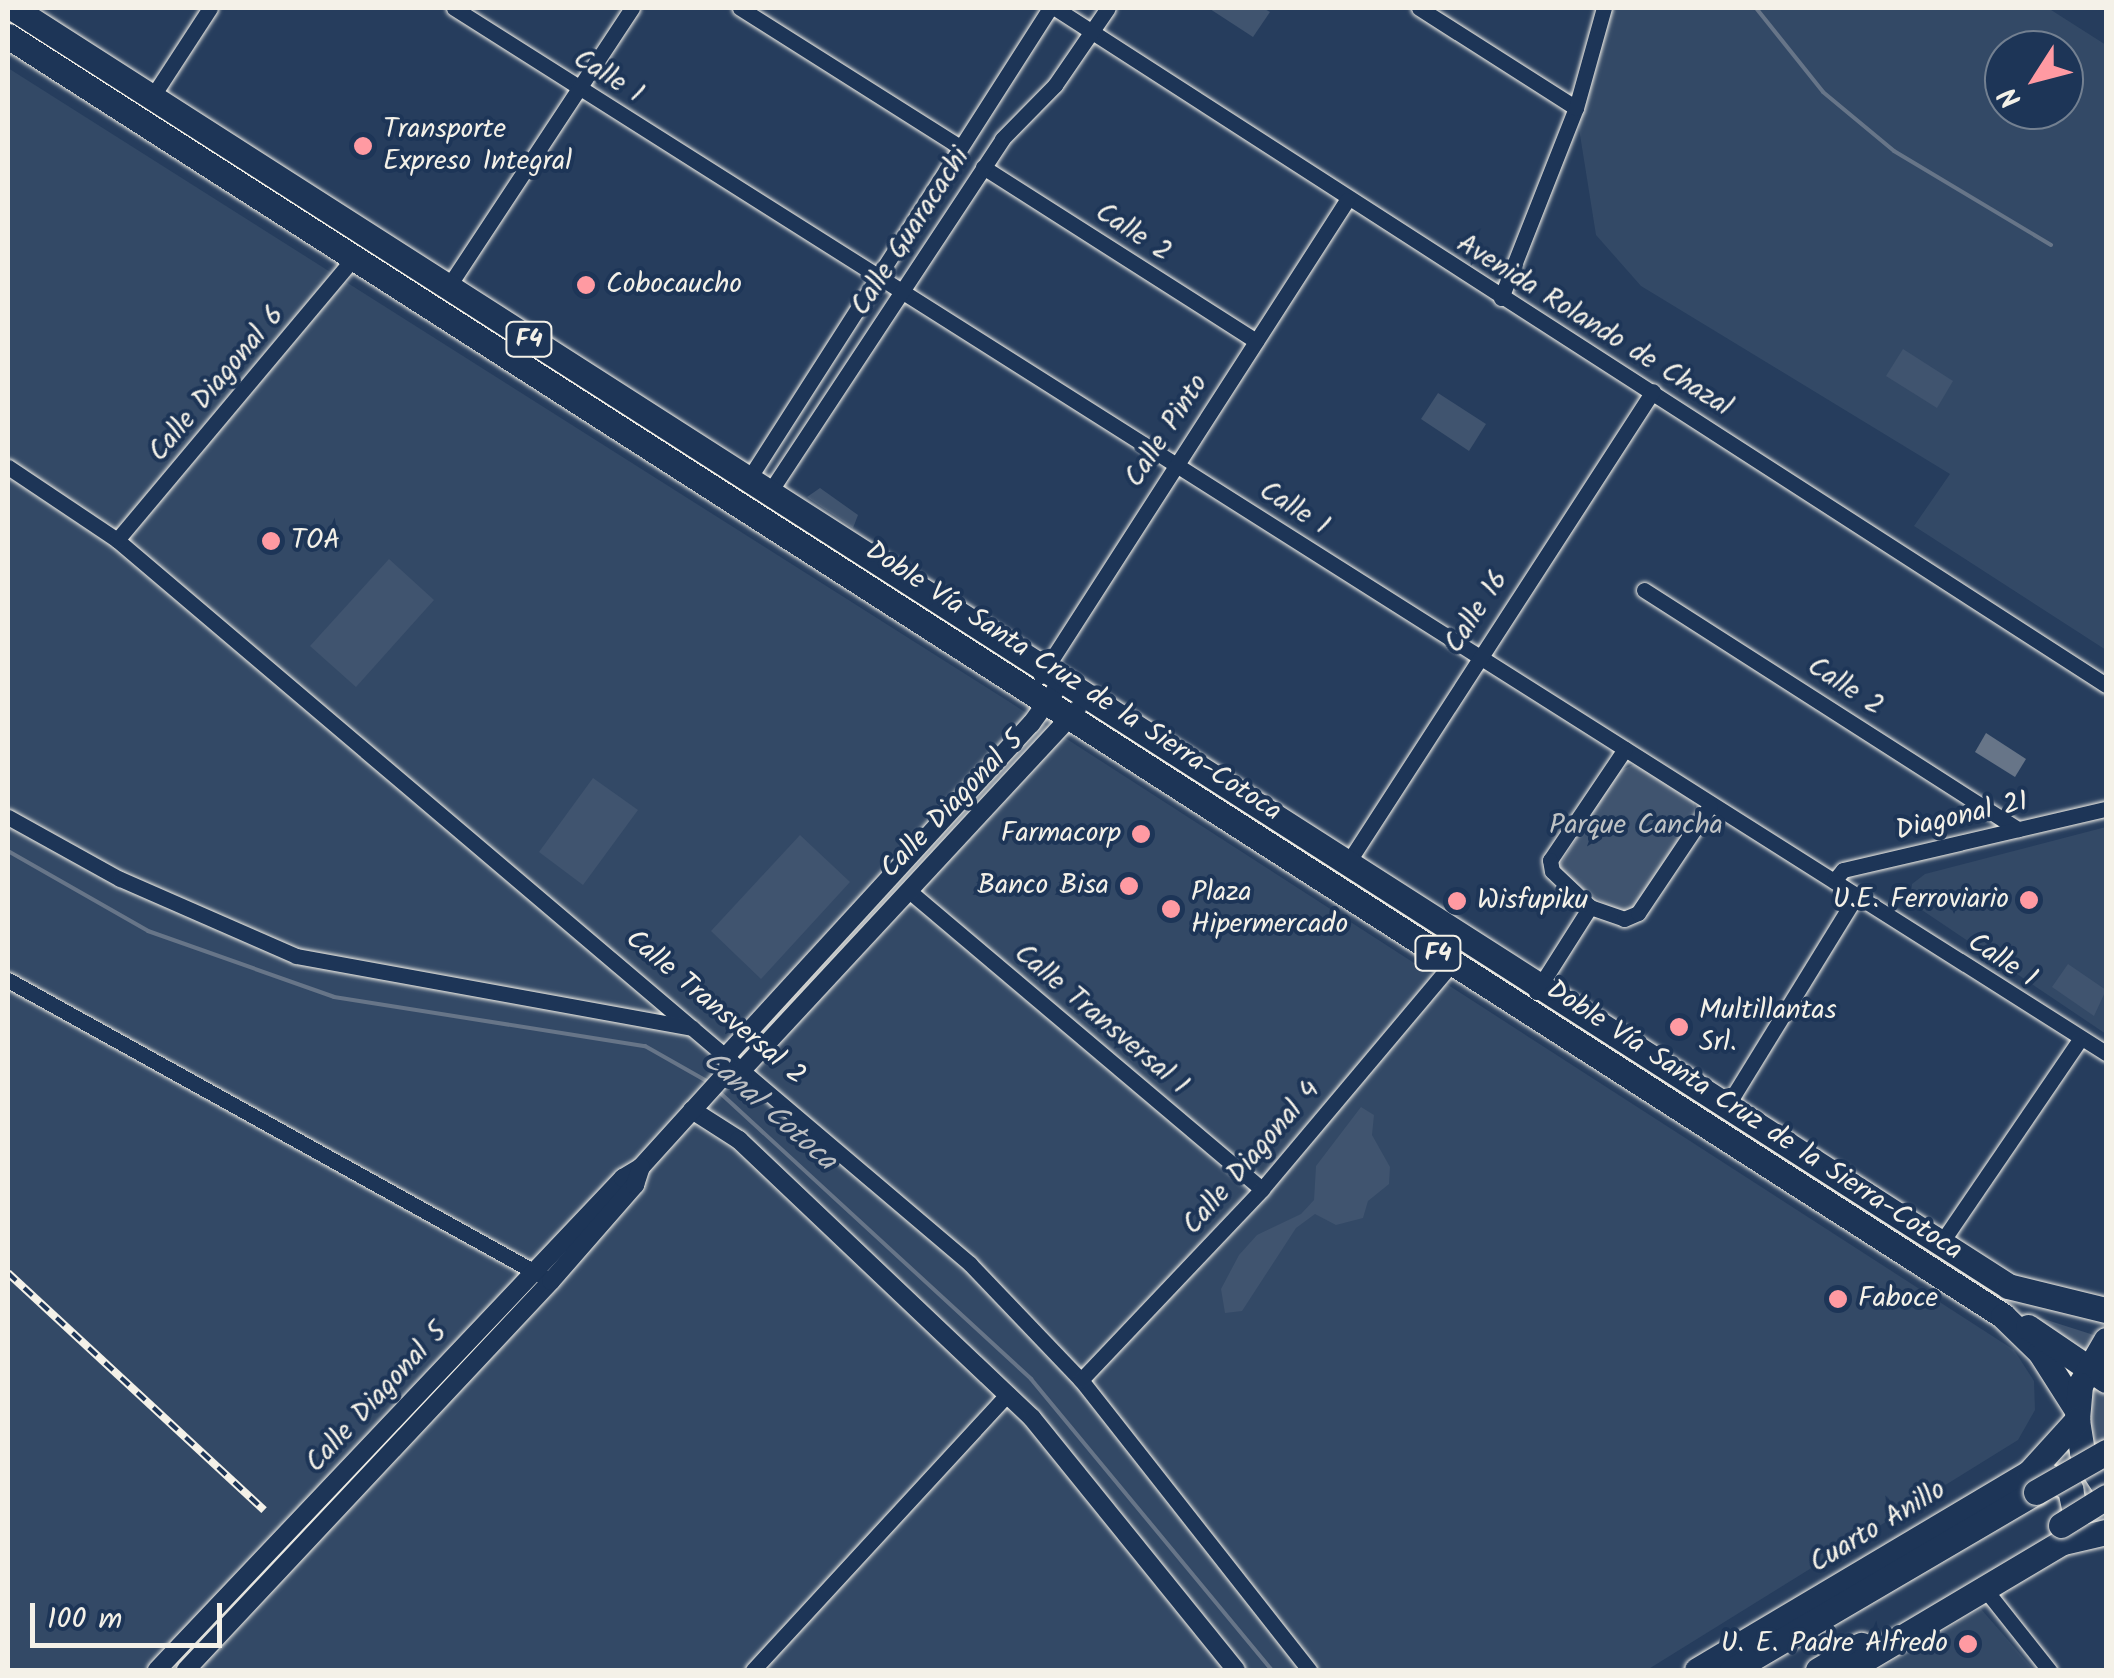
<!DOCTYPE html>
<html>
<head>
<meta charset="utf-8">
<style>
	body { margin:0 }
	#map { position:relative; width:2114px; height:1678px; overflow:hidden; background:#263d5d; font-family:Kalam,sans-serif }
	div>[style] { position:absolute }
	.built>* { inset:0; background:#334966 }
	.green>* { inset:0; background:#40546f }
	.water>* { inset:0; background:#677588 }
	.stream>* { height:4px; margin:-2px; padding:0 2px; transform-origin:2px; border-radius:2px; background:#677588 }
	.roads { filter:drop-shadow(0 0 2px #f4f1e8) drop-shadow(0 0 2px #f4f1e8) }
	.minor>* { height:15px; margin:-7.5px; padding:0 7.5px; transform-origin:7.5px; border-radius:7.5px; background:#1d3557 }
	.tertiary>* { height:18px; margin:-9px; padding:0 9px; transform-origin:9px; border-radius:9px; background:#1d3557 }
	.trunk>* { height:25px; margin:-12.5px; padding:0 12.5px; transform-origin:12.5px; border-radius:12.5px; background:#1d3557 }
	.rail>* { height:8px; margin-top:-4px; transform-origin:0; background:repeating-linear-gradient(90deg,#1d3557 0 11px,#f4f1e8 0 22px); box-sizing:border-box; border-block:2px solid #f4f1e8 }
	.bridges { filter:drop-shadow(0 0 2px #f4f1e8) drop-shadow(0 0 2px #f4f1e8) }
	.trunk-bridge>* { height:25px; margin:-12.5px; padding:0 12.5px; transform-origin:12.5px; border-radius:12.5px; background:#1d3557 }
	.dots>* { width:28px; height:28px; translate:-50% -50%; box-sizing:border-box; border:5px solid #1d3557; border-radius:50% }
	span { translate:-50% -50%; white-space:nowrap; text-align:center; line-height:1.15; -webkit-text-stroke:8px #1d3557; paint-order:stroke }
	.shield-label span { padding:2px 8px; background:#1d3557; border:2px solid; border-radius:8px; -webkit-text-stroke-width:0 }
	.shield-label { font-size:25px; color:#f4f1e8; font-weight:700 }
	.street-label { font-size:28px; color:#f4f1e8 }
	.poi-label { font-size:28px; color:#f4f1e8 }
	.left { translate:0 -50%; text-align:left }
	.right { translate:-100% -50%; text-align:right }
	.park-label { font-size:28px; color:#bec2c4 }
	.water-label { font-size:30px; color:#bcbfc2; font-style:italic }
	.frame { position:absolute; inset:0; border:10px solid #f4f1e8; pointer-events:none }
	.north { position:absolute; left:1984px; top:30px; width:100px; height:100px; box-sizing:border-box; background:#1d3557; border:2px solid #738091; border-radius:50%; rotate:234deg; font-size:28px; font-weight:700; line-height:40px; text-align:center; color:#f4f1e8 }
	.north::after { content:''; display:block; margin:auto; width:35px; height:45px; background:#ff9aa2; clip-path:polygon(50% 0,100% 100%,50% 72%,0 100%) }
	.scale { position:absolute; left:30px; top:1603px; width:192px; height:45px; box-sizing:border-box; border:5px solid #f4f1e8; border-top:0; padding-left:12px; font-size:30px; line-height:35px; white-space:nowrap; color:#f4f1e8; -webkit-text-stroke:8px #1d3557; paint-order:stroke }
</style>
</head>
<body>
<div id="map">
	<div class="built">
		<div style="clip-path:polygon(evenodd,1610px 8px,2048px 8px,2106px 45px,2106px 650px,1914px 526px,1950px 474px,1641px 286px,1596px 235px,1577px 116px,1610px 8px,2004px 50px,2064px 50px,2064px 110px,2004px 110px,2004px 50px)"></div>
		<div style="clip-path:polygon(8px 68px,1008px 701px,2014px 1350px,2034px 1381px,2035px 1410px,2018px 1440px,1647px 1670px,8px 1670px)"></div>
		<div style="clip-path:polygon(2106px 827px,2106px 1034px,1910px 902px,1912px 884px,1925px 874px)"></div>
		<div style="clip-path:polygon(1981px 1609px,2034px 1670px,1878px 1670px)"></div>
	</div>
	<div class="green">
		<div style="clip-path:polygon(1263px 8px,1270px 12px,1253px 37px,1210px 9px)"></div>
		<div style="clip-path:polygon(1903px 349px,1953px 381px,1937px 408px,1886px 376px)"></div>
		<div style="clip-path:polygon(1438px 393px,1486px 424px,1469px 451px,1421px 419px)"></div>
		<div style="clip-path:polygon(820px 488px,858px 515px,853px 528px,807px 497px)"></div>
		<div style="clip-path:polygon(389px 559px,434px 600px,356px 687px,310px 646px)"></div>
		<div style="clip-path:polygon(1635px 764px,1694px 802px,1696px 814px,1633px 910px,1617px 912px,1564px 876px,1560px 865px,1617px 772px)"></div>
		<div style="clip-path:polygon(593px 778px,638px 810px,583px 885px,539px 852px)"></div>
		<div style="clip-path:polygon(800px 835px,850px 882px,761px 979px,711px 931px)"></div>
		<div style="clip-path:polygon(2068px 964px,2106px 990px,2094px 1016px,2052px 987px)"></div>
		<div style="clip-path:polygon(1361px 1107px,1374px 1115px,1372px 1135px,1390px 1167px,1389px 1184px,1368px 1201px,1363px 1218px,1336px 1225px,1315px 1214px,1296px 1228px,1242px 1311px,1225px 1313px,1221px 1289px,1239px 1255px,1257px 1235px,1301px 1214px,1314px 1200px,1316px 1166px)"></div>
		<div style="clip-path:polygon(2022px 1312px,2100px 1337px,2088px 1355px)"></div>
		<div style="clip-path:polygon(2095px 1379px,2106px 1388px,2106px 1476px,2090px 1449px,2087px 1403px)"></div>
	</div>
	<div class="water">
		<div style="clip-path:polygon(1986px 733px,2026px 759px,2015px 777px,1975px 752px)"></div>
	</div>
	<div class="stream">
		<div style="left:1756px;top:8px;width:107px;rotate:51.4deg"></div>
		<div style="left:1823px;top:92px;width:92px;rotate:39.7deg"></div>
		<div style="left:1894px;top:151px;width:183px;rotate:30.9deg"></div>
		<div style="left:8px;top:851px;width:161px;rotate:29.7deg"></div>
		<div style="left:148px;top:931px;width:197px;rotate:19.5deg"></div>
		<div style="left:334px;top:997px;width:315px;rotate:9deg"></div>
		<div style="left:645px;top:1046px;width:75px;rotate:29.6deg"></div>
		<div style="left:717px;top:1090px;width:427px;rotate:42.6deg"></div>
		<div style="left:1031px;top:1379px;width:378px;rotate:50.4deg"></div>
	</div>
	<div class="roads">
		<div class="minor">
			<div style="left:454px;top:8px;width:1955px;rotate:32.32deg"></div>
			<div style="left:740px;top:8px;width:258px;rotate:32.3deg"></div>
			<div style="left:1055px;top:8px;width:1250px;rotate:32.79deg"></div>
			<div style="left:1419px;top:8px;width:186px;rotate:32.5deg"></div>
			<div style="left:152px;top:97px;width:106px;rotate:-56.9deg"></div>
			<div style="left:983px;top:167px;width:324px;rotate:32.5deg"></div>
			<div style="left:448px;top:287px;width:334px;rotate:-56.6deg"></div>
			<div style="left:1501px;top:298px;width:204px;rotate:-68.5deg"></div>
			<div style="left:1576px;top:108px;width:104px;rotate:-74.4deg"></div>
			<div style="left:8px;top:467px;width:131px;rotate:33.8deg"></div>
			<div style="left:117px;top:540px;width:1119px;rotate:40.32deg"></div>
			<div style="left:970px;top:1264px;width:161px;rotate:46.3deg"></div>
			<div style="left:1081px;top:1380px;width:369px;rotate:51.8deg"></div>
			<div style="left:748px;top:480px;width:560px;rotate:-57.39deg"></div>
			<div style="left:769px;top:493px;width:424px;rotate:-56.6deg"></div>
			<div style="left:1002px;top:139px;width:76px;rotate:-45.5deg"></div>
			<div style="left:1055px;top:85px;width:93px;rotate:-55.5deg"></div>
			<div style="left:117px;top:540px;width:368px;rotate:-50deg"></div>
			<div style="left:1644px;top:590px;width:444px;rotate:32.6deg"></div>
			<div style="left:1041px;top:676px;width:566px;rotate:-57.26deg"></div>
			<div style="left:1625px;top:749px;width:134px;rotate:124deg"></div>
			<div style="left:1550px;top:860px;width:11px;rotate:80deg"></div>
			<div style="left:1552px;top:871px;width:52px;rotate:43.5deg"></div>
			<div style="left:1590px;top:907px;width:36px;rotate:19deg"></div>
			<div style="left:1624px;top:919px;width:15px;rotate:-23deg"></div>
			<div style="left:1638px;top:913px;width:129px;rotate:-56.1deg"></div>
			<div style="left:8px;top:817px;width:128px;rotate:29deg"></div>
			<div style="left:120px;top:879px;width:192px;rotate:23.6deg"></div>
			<div style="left:296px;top:956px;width:403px;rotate:10.3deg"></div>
			<div style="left:1347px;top:864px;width:563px;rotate:-57.1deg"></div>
			<div style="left:1834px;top:881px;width:14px;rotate:-51deg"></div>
			<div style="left:1843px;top:870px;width:270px;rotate:-13.1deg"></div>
			<div style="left:908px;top:890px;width:463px;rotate:40.2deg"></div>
			<div style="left:8px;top:980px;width:621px;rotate:29deg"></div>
			<div style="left:1536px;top:992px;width:101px;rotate:-57.6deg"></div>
			<div style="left:1727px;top:1106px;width:246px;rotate:-58.4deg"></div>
			<div style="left:1941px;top:1243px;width:245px;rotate:-55.7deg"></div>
			<div style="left:1081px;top:1380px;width:263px;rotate:-46.5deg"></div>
			<div style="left:1262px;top:1189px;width:295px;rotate:-49.9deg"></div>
			<div style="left:1984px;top:1588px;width:105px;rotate:51.6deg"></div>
			<div style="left:753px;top:1670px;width:376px;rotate:-47.3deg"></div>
		</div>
		<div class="tertiary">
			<div style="left:728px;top:1071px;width:18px;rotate:-87deg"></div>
			<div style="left:729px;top:1053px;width:447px;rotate:-47.5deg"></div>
			<div style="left:1031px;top:724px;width:53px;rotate:-54.2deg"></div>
			<div style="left:692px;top:1110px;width:56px;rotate:32.6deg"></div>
			<div style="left:739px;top:1140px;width:404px;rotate:43.5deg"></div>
			<div style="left:1032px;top:1418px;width:324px;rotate:51deg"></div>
			<div style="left:157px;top:1670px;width:678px;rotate:-46.55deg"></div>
			<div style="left:623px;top:1178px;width:21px;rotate:-31deg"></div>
			<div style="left:641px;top:1167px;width:130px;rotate:-47.8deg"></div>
			<div style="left:728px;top:1071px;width:16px;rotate:-11deg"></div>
			<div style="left:744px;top:1068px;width:489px;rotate:-47.1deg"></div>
			<div style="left:186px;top:1670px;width:533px;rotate:-46.82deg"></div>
			<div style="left:551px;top:1281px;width:128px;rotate:-48.8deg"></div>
			<div style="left:635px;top:1185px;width:19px;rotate:-72deg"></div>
		</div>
		<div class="trunk">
			<div style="left:13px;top:8px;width:2369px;rotate:32.64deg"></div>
			<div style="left:2008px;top:1286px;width:101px;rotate:13.8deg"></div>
			<div style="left:8px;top:36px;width:2370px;rotate:32.68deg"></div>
			<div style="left:2003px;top:1316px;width:52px;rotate:44.2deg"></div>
			<div style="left:2040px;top:1352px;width:69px;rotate:57.5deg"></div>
			<div style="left:2028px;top:1327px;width:94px;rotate:34.2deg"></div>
			<div style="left:2106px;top:1340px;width:52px;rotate:120deg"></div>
			<div style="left:2080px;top:1385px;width:35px;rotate:95deg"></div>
			<div style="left:2077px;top:1420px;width:32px;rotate:81deg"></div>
			<div style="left:2082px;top:1452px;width:44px;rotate:57deg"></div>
			<div style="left:2041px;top:1472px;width:34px;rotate:30deg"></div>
			<div style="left:2070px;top:1489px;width:24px;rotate:78deg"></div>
			<div style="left:2075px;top:1512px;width:22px;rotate:112deg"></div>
			<div style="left:1697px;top:1670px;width:386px;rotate:-30.7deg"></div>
			<div style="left:2029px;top:1473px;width:72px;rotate:-47.8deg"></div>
			<div style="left:1732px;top:1670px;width:352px;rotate:-30.4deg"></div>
			<div style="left:1818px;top:1670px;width:50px;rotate:-30.2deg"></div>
			<div style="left:1847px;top:1670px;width:251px;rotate:-30.7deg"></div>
			<div style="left:2063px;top:1542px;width:44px;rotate:-13.1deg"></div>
		</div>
	</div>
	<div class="rail">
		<div style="left:8px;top:1273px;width:349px;rotate:42.8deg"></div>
	</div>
	<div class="bridges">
		<div class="trunk-bridge">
			<div style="left:2036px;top:1492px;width:81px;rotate:-29.7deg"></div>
			<div style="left:2061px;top:1525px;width:53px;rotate:-31.9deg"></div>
		</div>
	</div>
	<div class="dots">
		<div style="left:363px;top:146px;background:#ff9aa2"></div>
		<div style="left:586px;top:285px;background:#ff9aa2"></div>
		<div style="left:271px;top:541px;background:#ff9aa2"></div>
		<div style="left:1141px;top:834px;background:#ff9aa2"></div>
		<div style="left:1129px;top:886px;background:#ff9aa2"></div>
		<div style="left:2029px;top:900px;background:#ff9aa2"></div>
		<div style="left:1457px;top:901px;background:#ff9aa2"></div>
		<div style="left:1171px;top:909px;background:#ff9aa2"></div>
		<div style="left:1679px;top:1027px;background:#ff9aa2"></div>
		<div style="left:1838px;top:1299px;background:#ff9aa2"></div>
		<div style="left:1968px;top:1644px;background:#ff9aa2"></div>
	</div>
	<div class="shield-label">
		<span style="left:529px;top:339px">F4</span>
		<span style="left:1438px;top:953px">F4</span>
	</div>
	<div class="street-label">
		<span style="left:608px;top:77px;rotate:32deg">Calle 1</span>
		<span style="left:911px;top:232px;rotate:-57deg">Calle Guaracachi</span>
		<span style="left:1133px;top:233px;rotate:33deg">Calle 2</span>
		<span style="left:1594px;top:326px;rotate:32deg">Avenida Rolando de Chazal</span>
		<span style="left:217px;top:384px;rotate:-50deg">Calle Diagonal 6</span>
		<span style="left:1167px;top:431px;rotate:-57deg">Calle Pinto</span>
		<span style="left:1294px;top:509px;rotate:32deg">Calle 1</span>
		<span style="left:1477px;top:612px;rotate:-57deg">Calle 16</span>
		<span style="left:1073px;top:682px;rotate:33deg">Doble Vía Santa Cruz de la Sierra-Cotoca</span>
		<span style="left:1845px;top:687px;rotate:33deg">Calle 2</span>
		<span style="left:953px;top:805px;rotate:-46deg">Calle Diagonal 5</span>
		<span style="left:1962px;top:817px;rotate:-13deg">Diagonal 21</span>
		<span style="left:2002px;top:961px;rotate:33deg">Calle 1</span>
		<span style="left:715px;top:1008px;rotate:40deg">Calle Transversal 2</span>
		<span style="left:1101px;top:1020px;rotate:40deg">Calle Transversal 1</span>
		<span style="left:1754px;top:1121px;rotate:33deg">Doble Vía Santa Cruz de la Sierra-Cotoca</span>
		<span style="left:1252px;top:1158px;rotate:-49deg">Calle Diagonal 4</span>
		<span style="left:377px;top:1398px;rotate:-47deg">Calle Diagonal 5</span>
		<span style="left:1878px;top:1527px;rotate:-31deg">Cuarto Anillo</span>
	</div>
	<div class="poi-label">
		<span class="left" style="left:383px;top:146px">Transporte<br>Expreso Integral</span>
		<span class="left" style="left:606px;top:285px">Cobocaucho</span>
		<span class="left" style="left:291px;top:541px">TOA</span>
		<span class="right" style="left:1121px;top:834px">Farmacorp</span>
		<span class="right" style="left:1109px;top:886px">Banco Bisa</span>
		<span class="left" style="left:1191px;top:909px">Plaza<br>Hipermercado</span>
		<span class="right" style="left:2009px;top:900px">U.E. Ferroviario</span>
		<span class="left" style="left:1477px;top:901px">Wisfupiku</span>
		<span class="left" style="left:1699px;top:1027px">Multillantas<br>Srl.</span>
		<span class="left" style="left:1858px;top:1299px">Faboce</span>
		<span class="right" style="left:1948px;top:1644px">U. E. Padre Alfredo</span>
	</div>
	<div class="park-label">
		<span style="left:1636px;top:826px">Parque Cancha</span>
	</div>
	<div class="water-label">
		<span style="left:769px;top:1111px;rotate:41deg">Canal Cotoca</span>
	</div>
	<div class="frame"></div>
	<div class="north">N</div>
	<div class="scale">100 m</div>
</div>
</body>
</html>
